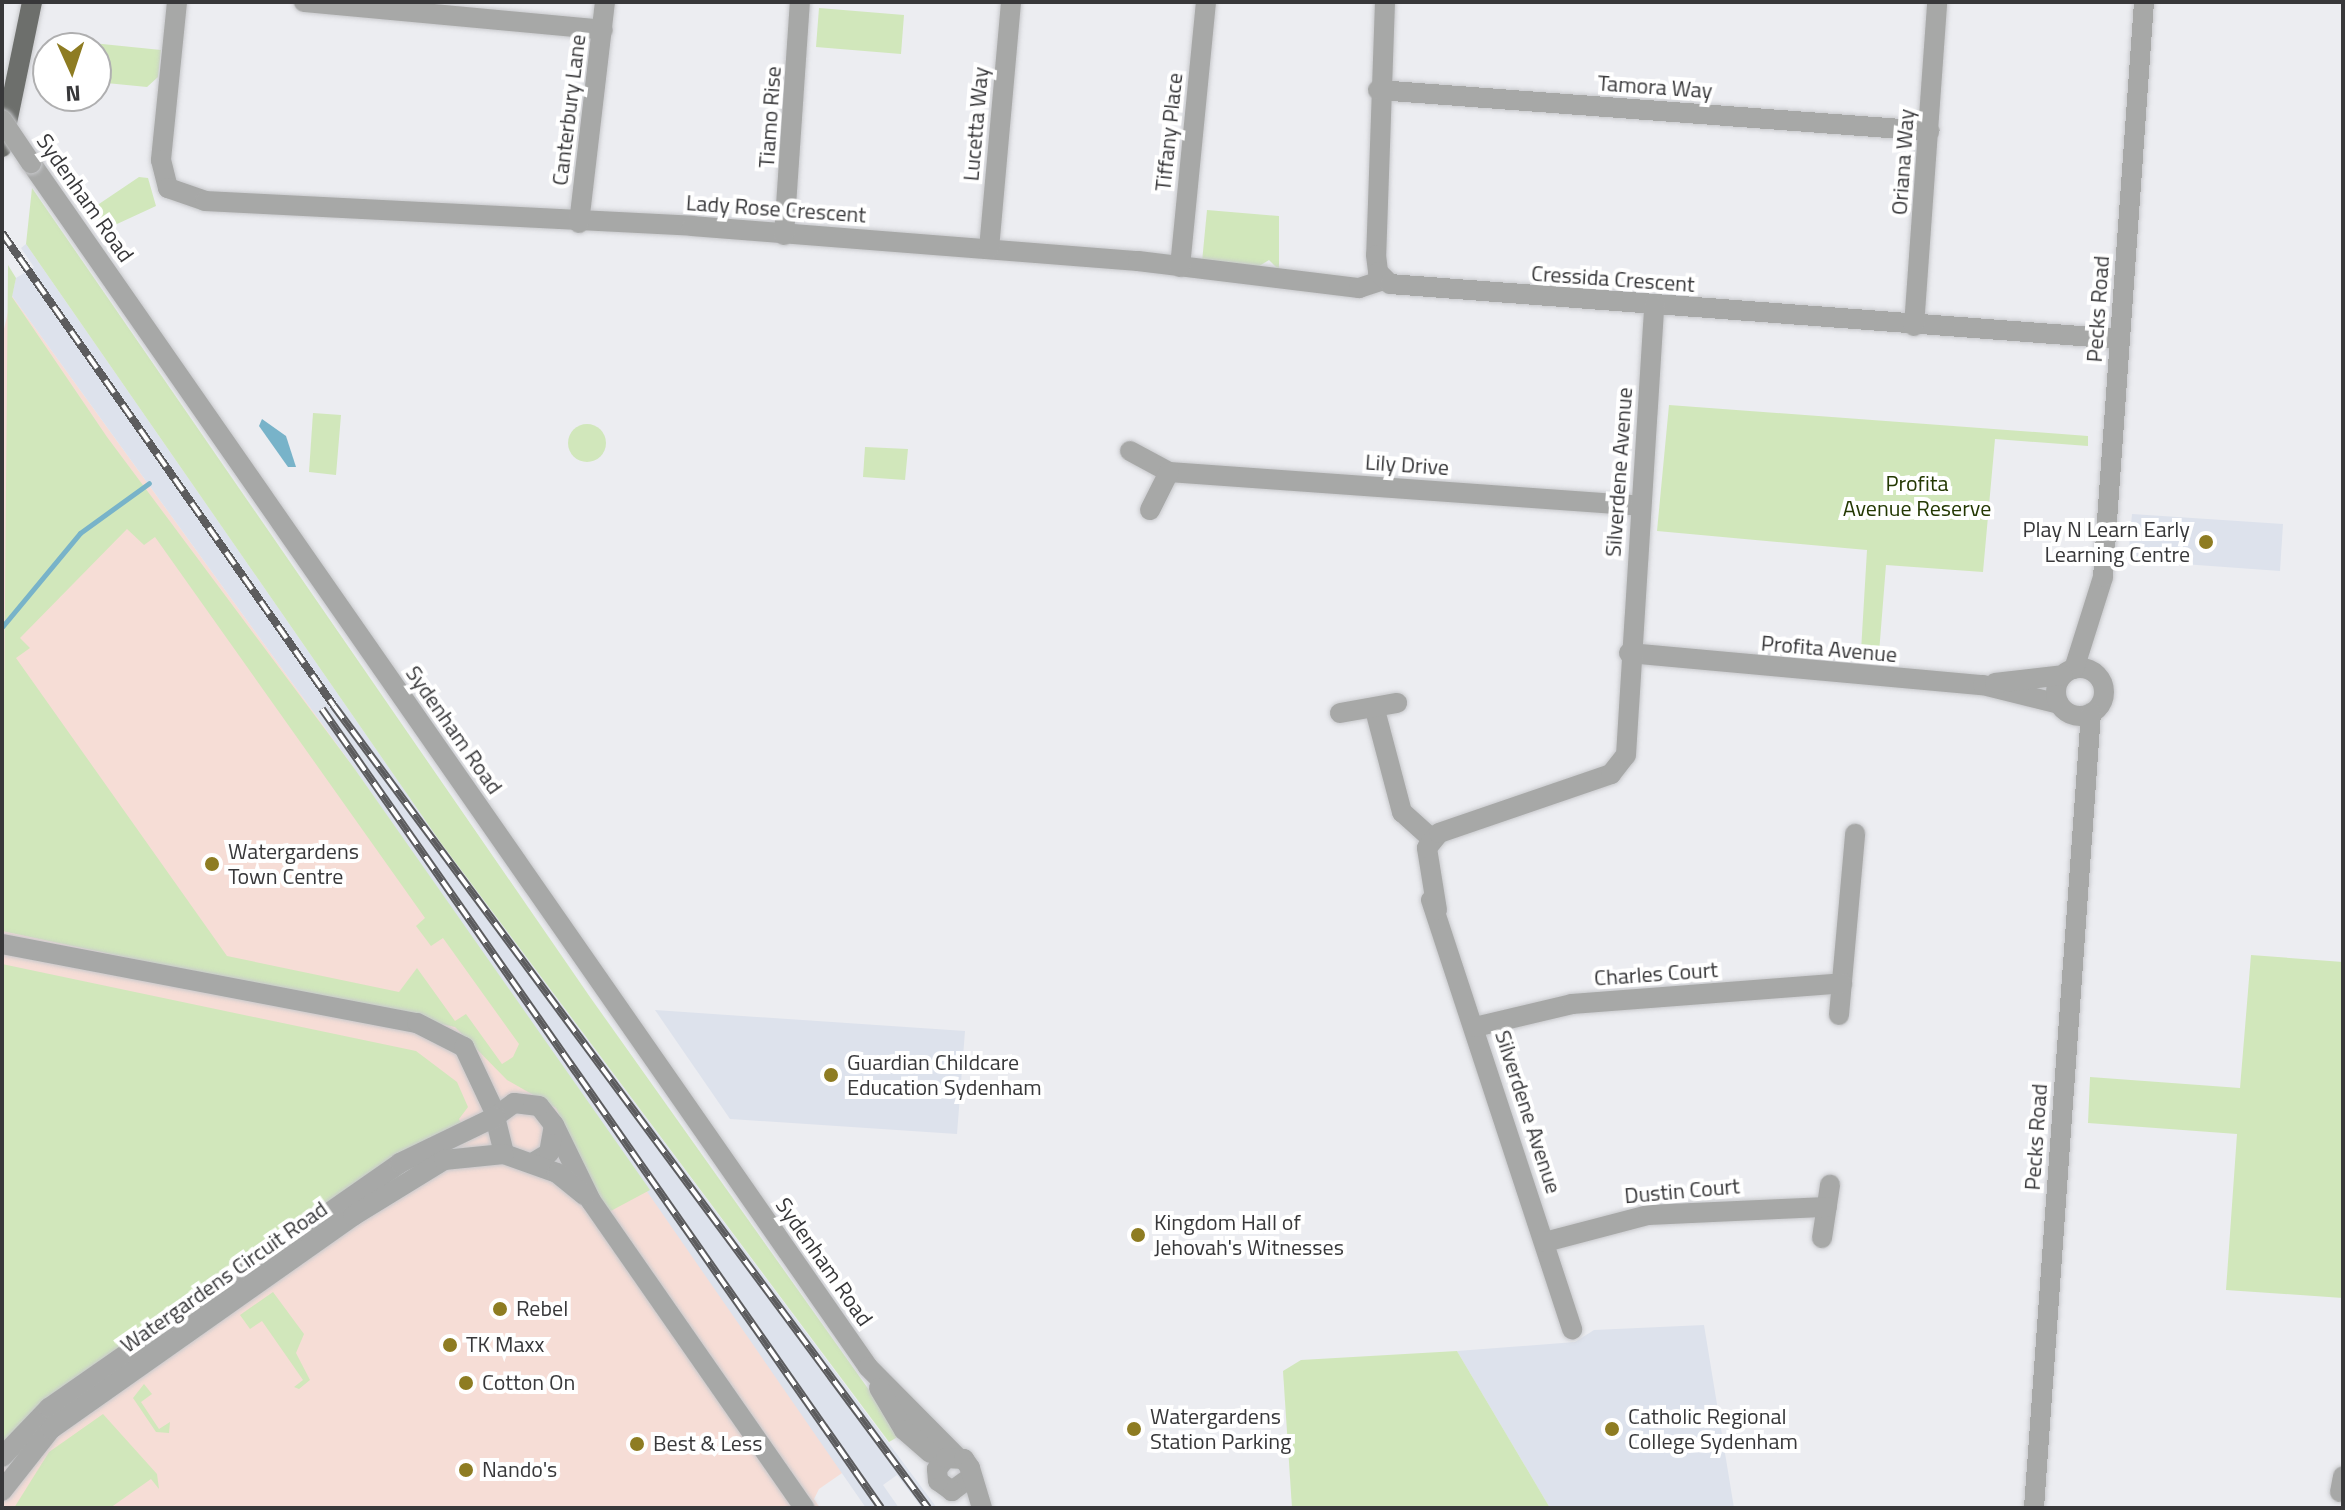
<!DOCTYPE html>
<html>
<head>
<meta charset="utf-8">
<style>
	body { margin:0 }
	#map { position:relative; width:2345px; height:1510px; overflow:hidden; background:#ecedf1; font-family:"Titillium Web",sans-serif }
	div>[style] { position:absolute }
	.commercial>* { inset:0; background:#f6ddd6 }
	.built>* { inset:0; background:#dde2ec }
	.green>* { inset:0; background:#d1e7bb }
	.round { border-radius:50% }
	.water>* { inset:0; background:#78b3c9 }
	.stream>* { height:5px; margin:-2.5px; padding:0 2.5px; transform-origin:2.5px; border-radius:2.5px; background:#78b3c9 }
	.roads { filter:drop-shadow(0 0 2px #c8c9cc) drop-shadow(0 0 2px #c8c9cc) }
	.minor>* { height:20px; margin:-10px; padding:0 10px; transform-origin:10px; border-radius:10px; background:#a7a8a7 }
	.minor>.ring { margin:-10px; padding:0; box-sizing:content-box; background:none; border:20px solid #a7a8a7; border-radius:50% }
	.tertiary>* { height:20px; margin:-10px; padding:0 10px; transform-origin:10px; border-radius:10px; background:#a7a8a7 }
	.primary>* { height:20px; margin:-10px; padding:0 10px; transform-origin:10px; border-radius:10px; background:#6d6f6c }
	.rail>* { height:8px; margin-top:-4px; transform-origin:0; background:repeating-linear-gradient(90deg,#fff 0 15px,#5c5c5e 0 30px); box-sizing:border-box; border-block:2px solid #5c5c5e }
	.bridges { filter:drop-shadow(0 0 2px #c8c9cc) drop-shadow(0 0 2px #c8c9cc) }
	.tertiary-bridge>* { height:20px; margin:-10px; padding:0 10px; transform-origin:10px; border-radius:10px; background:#a7a8a7 }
	.dots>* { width:22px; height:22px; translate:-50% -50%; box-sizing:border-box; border:4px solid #fff; border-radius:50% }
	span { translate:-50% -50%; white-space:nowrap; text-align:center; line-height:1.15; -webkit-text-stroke:8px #fff; paint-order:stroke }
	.street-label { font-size:22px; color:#38383a }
	.park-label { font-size:22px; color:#243803 }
	.poi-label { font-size:22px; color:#38383a }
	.right { translate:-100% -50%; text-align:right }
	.left { translate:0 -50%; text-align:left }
	.frame { position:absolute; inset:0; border:4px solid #38383a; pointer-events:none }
	.north { position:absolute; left:32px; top:32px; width:80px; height:80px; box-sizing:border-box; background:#fff; border:2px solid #afafb0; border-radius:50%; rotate:177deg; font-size:22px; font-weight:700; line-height:32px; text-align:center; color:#38383a }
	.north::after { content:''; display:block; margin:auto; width:28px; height:36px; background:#8e7c22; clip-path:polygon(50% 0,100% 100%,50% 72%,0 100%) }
</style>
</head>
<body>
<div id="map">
	<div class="commercial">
		<div style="clip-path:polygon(12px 296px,354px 768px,845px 1471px,819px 1489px,814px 1499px,820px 1508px,2px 1508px,2px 337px)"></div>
	</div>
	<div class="built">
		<div style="clip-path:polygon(26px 244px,441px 843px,937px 1508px,922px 1508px,897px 1475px,883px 1485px,899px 1508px,866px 1508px,354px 768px,12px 296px,16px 278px,34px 267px,21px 248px)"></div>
		<div style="clip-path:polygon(2132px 514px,2283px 524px,2280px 571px,2128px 560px)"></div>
		<div style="clip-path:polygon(655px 1010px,965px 1031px,957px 1134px,730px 1119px)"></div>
		<div style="clip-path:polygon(1704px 1325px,1734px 1508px,1550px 1508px,1457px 1351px,1575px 1342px,1594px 1330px)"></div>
	</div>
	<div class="green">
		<div style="clip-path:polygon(819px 8px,904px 15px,901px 54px,816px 47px)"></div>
		<div style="clip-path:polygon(63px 40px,161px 50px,158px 77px,147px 87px,96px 82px,96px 48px,62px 48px)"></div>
		<div style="clip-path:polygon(48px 138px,96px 206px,139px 177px,148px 178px,156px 206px,104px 230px,43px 142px)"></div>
		<div style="clip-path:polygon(32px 188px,590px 997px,901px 1435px,889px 1442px,441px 843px,26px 244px)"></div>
		<div style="clip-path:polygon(1207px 210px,1279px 216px,1279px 270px,1269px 260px,1256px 268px,1202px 262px)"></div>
		<div style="clip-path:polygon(evenodd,8px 265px,16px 278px,12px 297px,107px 437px,354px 768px,650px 1190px,607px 1213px,556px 1108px,507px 1080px,455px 1027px,2px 931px,8px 265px,127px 529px,144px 545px,155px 537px,425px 918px,416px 926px,431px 946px,443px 938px,519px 1044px,513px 1057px,502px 1064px,466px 1014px,455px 1021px,417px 968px,399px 992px,227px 956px,16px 658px,30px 648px,20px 638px,127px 529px)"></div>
		<div style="clip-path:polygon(1669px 405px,2088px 436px,2088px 446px,1995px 439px,1983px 572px,1886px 565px,1879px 653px,1861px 651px,1867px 550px,1657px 531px)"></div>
		<div style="clip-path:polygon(313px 413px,341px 415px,336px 475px,309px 472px)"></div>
		<div class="round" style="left:568px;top:424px;width:38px;height:38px"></div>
		<div style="clip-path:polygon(865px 447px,908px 449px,905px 480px,863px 477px)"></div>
		<div style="clip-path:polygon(2251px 955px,2343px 962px,2343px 1298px,2226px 1290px,2237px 1134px,2088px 1123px,2090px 1077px,2240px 1088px)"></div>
		<div style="clip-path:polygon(2px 964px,416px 1051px,457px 1082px,468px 1107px,459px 1119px,462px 1126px,2px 1447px)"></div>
		<div style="clip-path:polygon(273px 1292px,304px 1334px,296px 1353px,310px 1380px,299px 1389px,294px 1387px,303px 1380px,262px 1321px,250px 1329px,240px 1315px)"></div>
		<div style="clip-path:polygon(1457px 1351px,1550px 1508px,1292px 1508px,1283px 1371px,1301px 1360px)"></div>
		<div style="clip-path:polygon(144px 1384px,152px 1394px,141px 1402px,159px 1429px,170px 1422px,169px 1433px,156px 1432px,133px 1398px)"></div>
		<div style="clip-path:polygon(103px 1414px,157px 1474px,159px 1489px,151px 1479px,110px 1508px,14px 1508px,49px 1452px)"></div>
	</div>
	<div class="water">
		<div style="clip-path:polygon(262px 419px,286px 436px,296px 467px,288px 467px,259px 426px)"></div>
	</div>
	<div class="stream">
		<div style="left:2px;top:627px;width:122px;rotate:-50.3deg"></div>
		<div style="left:80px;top:533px;width:85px;rotate:-35.9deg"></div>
	</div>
	<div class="roads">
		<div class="minor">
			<div style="left:177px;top:2px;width:159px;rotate:95.8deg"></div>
			<div style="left:161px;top:160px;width:29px;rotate:76deg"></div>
			<div style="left:168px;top:188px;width:39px;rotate:19deg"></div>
			<div style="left:205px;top:201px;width:488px;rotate:2.9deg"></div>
			<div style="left:692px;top:226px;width:447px;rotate:4.5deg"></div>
			<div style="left:1138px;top:261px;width:223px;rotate:7deg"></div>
			<div style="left:1359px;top:288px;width:25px;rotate:-18deg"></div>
			<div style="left:304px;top:2px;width:300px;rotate:5.3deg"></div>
			<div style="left:1385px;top:2px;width:253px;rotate:92deg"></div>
			<div style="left:1376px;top:255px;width:17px;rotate:83deg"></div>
			<div style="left:1378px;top:272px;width:17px;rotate:45deg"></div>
			<div style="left:1390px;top:284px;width:732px;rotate:4.31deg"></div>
			<div style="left:1378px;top:90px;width:553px;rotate:4.26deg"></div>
			<div style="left:579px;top:223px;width:223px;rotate:-83.3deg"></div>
			<div style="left:784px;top:235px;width:234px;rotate:-86.1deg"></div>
			<div style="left:989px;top:249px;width:248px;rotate:-84.9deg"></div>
			<div style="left:1180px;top:267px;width:266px;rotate:-84.4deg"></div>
			<div style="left:1914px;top:326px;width:325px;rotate:-85.9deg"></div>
			<div style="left:1130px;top:451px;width:44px;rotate:28.3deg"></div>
			<div style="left:1169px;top:472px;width:473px;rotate:4.1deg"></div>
			<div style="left:1150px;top:510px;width:42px;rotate:-63.4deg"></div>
			<div style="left:1629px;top:653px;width:355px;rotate:5.2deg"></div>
			<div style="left:1983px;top:685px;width:78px;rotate:14deg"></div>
			<div class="ring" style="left:2056px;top:668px;width:28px;height:28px"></div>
			<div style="left:2074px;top:669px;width:96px;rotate:-72.5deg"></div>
			<div style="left:2103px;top:577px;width:576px;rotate:-85.92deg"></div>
			<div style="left:1995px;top:683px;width:68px;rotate:-6.7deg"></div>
			<div style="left:1375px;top:710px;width:106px;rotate:75.2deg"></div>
			<div style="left:1402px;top:812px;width:40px;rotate:42deg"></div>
			<div style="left:1340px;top:713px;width:58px;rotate:-10deg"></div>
			<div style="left:1431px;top:900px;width:452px;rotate:71.8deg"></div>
			<div style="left:1437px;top:910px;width:63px;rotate:-99.2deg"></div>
			<div style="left:1427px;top:848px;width:19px;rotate:-51deg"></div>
			<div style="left:1439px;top:833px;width:182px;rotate:-18.9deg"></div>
			<div style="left:1611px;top:774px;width:24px;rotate:-52deg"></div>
			<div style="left:1626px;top:755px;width:450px;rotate:-86.4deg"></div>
			<div style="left:2px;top:944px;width:422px;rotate:10.8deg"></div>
			<div style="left:417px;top:1023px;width:53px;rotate:27.1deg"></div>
			<div style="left:464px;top:1047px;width:75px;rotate:64.8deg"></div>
			<div style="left:1839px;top:1015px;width:182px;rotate:-84.9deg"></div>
			<div style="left:1475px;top:1027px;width:100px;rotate:-13.3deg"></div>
			<div style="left:1572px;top:1004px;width:271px;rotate:-4.4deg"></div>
			<div style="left:554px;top:1125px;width:85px;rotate:64deg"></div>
			<div style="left:591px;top:1201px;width:374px;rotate:55.2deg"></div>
			<div style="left:534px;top:1162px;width:17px;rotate:-31deg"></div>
			<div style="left:549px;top:1153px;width:28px;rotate:-80deg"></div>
			<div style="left:554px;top:1125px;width:24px;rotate:-128deg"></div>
			<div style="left:539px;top:1106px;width:25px;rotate:-173deg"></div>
			<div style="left:514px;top:1103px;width:24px;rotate:144deg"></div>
			<div style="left:495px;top:1117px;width:38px;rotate:76deg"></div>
			<div style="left:504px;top:1154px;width:56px;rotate:19.7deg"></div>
			<div style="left:557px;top:1173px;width:36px;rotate:39deg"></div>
			<div style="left:1822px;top:1238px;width:54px;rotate:-81.4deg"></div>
			<div style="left:1545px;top:1242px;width:106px;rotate:-14.7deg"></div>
			<div style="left:1648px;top:1215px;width:179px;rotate:-2.6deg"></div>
			<div style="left:2px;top:1457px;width:68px;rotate:-46.2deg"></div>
			<div style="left:49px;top:1408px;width:428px;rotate:-34.9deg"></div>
			<div style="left:400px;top:1163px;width:106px;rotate:-25.8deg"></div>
			<div style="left:2px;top:1491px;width:79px;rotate:-51.7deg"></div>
			<div style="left:51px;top:1429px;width:370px;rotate:-35.2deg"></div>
			<div style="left:353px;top:1216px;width:107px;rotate:-31.6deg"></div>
			<div style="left:444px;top:1160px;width:60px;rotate:-5.7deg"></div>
			<div style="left:2340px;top:1492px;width:16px;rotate:-79deg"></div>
			<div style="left:2034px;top:1508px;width:797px;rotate:-85.9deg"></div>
		</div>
		<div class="tertiary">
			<div style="left:31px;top:163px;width:1466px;rotate:55.19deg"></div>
			<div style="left:868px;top:1367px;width:125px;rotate:45.3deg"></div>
			<div style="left:879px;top:1388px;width:49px;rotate:59.2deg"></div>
			<div style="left:904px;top:1430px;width:35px;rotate:41deg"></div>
			<div style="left:971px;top:1477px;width:24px;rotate:144deg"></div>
			<div style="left:952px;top:1491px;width:17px;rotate:-144deg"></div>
			<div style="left:938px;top:1481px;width:12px;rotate:-95deg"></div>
			<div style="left:937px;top:1469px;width:14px;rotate:-51deg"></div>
			<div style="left:946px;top:1458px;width:18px;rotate:3deg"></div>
			<div style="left:964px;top:1459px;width:11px;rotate:56deg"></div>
			<div style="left:970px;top:1468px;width:42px;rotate:73.3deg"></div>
		</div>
		<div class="primary">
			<div style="left:2px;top:147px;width:148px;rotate:-78.3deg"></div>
		</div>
	</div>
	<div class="rail">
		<div style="left:2px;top:233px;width:578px;rotate:54.93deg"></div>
		<div style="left:334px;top:706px;width:998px;rotate:53.47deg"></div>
		<div style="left:322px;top:709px;width:975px;rotate:55.02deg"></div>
	</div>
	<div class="bridges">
		<div class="tertiary-bridge">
			<div style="left:2px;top:120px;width:52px;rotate:56deg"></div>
		</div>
	</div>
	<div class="dots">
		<div style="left:2206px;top:542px;background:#8e7c22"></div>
		<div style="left:212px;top:864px;background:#8e7c22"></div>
		<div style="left:831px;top:1075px;background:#8e7c22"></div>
		<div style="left:1138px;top:1235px;background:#8e7c22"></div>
		<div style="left:500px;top:1309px;background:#8e7c22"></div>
		<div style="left:450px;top:1345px;background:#8e7c22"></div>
		<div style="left:466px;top:1383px;background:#8e7c22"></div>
		<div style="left:1134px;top:1429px;background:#8e7c22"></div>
		<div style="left:1612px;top:1429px;background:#8e7c22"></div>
		<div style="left:637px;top:1444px;background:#8e7c22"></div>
		<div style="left:466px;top:1470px;background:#8e7c22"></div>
	</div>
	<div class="street-label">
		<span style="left:1655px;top:87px;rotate:4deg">Tamora Way</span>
		<span style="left:569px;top:110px;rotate:-83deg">Canterbury Lane</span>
		<span style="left:770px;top:117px;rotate:-86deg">Tiamo Rise</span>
		<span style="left:976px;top:124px;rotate:-85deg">Lucetta Way</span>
		<span style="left:1169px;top:132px;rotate:-84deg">Tiffany Place</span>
		<span style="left:1903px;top:162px;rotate:-86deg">Oriana Way</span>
		<span style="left:85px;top:198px;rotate:55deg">Sydenham Road</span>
		<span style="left:776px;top:209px;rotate:4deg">Lady Rose Crescent</span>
		<span style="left:1613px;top:279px;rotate:4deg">Cressida Crescent</span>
		<span style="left:2098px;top:309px;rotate:-86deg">Pecks Road</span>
		<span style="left:1407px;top:465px;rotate:4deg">Lily Drive</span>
		<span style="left:1619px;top:472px;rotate:-86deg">Silverdene Avenue</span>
		<span style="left:1829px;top:649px;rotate:5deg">Profita Avenue</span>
		<span style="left:454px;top:730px;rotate:55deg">Sydenham Road</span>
		<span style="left:1656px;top:974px;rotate:-4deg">Charles Court</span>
		<span style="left:1528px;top:1112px;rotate:72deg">Silverdene Avenue</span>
		<span style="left:2036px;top:1137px;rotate:-86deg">Pecks Road</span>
		<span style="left:1682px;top:1191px;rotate:-5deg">Dustin Court</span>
		<span style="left:824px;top:1262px;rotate:55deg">Sydenham Road</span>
		<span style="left:224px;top:1277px;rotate:-35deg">Watergardens Circuit Road</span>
	</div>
	<div class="park-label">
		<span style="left:1917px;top:496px">Profita<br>Avenue Reserve</span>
	</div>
	<div class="poi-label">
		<span class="right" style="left:2190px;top:542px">Play N Learn Early<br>Learning Centre</span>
		<span class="left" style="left:228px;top:864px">Watergardens<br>Town Centre</span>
		<span class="left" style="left:847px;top:1075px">Guardian Childcare<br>Education Sydenham</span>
		<span class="left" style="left:1154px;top:1235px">Kingdom Hall of<br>Jehovah's Witnesses</span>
		<span class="left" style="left:516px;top:1309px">Rebel</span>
		<span class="left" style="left:466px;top:1345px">TK Maxx</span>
		<span class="left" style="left:482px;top:1383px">Cotton On</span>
		<span class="left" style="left:1150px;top:1429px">Watergardens<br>Station Parking</span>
		<span class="left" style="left:1628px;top:1429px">Catholic Regional<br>College Sydenham</span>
		<span class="left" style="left:653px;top:1444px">Best &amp; Less</span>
		<span class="left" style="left:482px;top:1470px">Nando's</span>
	</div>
	<div class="frame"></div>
	<div class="north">N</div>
</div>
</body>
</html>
